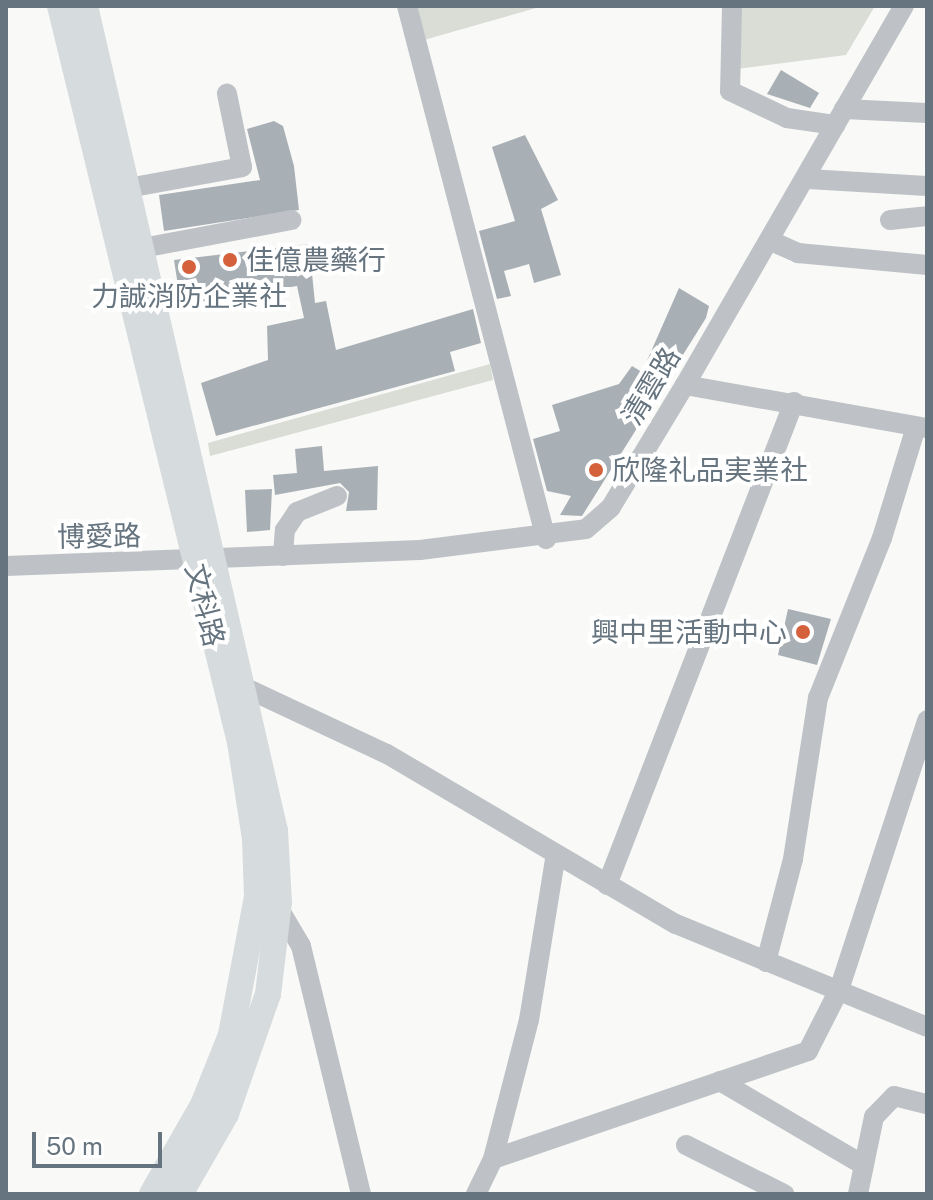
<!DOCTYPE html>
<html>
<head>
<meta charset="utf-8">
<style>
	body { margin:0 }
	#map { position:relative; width:933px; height:1200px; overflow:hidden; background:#f9f9f7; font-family:"Public Sans","Noto Sans TC",sans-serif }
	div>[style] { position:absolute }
	.green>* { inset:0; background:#d9ddd6 }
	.building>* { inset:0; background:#a9b0b5 }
	.minor>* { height:20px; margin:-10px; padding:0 10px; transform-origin:10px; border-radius:10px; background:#bec2c6 }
	.major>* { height:26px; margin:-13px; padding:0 13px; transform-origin:13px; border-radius:13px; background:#d6dbde }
	.dots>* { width:22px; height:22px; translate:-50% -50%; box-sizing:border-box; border:4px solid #fff; border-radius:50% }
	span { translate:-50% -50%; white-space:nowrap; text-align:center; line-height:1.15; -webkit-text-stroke:8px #fff; paint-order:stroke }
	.poi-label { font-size:28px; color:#66747f }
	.left { translate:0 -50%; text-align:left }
	.right { translate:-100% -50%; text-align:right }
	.street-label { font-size:28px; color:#66747f }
	.frame { position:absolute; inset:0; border:8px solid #66747f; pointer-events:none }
	.scale { position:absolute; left:32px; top:1132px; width:130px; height:36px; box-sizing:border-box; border:4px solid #66747f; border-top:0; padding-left:10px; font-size:24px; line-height:28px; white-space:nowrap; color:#66747f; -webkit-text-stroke:6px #fff; paint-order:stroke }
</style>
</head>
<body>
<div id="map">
	<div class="green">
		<div style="clip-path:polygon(416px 6px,543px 6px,424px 40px)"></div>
		<div style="clip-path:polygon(741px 6px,875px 6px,846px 55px,737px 69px)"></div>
		<div style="clip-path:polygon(490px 364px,493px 380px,210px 456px,208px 443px)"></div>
	</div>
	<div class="building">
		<div style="clip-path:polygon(781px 70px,819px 93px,810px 108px,767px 94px)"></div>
		<div style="clip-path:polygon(274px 121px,283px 126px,294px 166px,299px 210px,164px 231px,159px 195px,260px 180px,247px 129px)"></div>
		<div style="clip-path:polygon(525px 135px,558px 200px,541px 209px,561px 275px,534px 283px,529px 264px,504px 271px,511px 296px,497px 299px,479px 231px,515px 221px,492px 147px)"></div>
		<div style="clip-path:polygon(309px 244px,315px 303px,326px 301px,336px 350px,473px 309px,481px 343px,450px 352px,455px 371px,216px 436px,201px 383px,268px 360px,267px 326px,304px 318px,297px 286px,181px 305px,174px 260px)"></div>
		<div style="clip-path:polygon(679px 288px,709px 306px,706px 318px,582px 516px,560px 515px,571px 496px,547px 491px,533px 439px,560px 431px,552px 405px,619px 384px,632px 366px,642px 372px)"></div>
		<div style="clip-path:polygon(322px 446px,324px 471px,378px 466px,377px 510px,346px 511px,349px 492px,340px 483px,275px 495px,273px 475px,297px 473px,295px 449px)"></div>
		<div style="clip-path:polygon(272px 489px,270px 530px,247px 532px,245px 490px)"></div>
		<div style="clip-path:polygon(788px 609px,831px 619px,817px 665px,778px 655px)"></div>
	</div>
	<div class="minor">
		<div style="left:407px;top:6px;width:551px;rotate:75.38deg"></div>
		<div style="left:732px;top:6px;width:85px;rotate:91.3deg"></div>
		<div style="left:730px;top:91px;width:63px;rotate:25.3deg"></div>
		<div style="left:787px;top:118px;width:49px;rotate:8.3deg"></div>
		<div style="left:844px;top:109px;width:83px;rotate:2.8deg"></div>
		<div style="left:808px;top:179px;width:119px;rotate:3.4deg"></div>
		<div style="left:128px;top:188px;width:116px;rotate:-10.4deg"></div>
		<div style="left:242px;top:167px;width:75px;rotate:-101.6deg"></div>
		<div style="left:890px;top:220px;width:37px;rotate:-6deg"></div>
		<div style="left:771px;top:241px;width:30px;rotate:24deg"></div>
		<div style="left:798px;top:253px;width:130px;rotate:5.3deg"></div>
		<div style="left:142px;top:248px;width:152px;rotate:-10.6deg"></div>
		<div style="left:685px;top:385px;width:246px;rotate:10.1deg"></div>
		<div style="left:283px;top:556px;width:26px;rotate:-86deg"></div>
		<div style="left:285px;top:530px;width:22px;rotate:-56deg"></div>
		<div style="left:297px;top:512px;width:43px;rotate:-21.8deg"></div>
		<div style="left:6px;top:566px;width:414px;rotate:-2.2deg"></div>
		<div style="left:420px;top:550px;width:167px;rotate:-7.2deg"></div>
		<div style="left:586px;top:529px;width:33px;rotate:-41deg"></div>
		<div style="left:611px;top:507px;width:143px;rotate:-58.8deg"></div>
		<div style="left:685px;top:385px;width:438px;rotate:-60deg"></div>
		<div style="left:231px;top:681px;width:172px;rotate:25.1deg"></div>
		<div style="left:387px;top:754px;width:335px;rotate:30.5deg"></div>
		<div style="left:676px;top:924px;width:271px;rotate:22.3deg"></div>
		<div style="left:607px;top:885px;width:518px;rotate:-68.84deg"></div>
		<div style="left:275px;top:902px;width:51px;rotate:59.4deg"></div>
		<div style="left:301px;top:946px;width:255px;rotate:76.4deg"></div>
		<div style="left:766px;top:962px;width:106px;rotate:-75.3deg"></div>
		<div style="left:793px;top:859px;width:163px;rotate:-81.2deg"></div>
		<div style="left:818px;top:698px;width:172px;rotate:-68.2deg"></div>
		<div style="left:882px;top:538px;width:116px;rotate:-73deg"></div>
		<div style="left:720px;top:1081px;width:162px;rotate:30.4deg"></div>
		<div style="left:686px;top:1145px;width:110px;rotate:26.6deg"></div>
		<div style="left:493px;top:1159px;width:333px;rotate:-18.9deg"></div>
		<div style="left:808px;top:1051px;width:68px;rotate:-63.1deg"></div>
		<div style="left:839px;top:990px;width:284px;rotate:-71.9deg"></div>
		<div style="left:476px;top:1194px;width:39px;rotate:-64deg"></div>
		<div style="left:493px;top:1159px;width:144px;rotate:-75.5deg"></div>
		<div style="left:529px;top:1020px;width:163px;rotate:-80.8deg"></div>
		<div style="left:858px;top:1194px;width:79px;rotate:-78.3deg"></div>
		<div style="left:874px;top:1117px;width:29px;rotate:-46deg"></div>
		<div style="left:894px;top:1096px;width:34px;rotate:14deg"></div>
	</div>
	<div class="major">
		<div style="left:60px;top:6px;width:758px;rotate:76.26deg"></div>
		<div style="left:240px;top:742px;width:98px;rotate:81.2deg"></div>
		<div style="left:255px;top:839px;width:58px;rotate:88deg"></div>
		<div style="left:257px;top:897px;width:140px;rotate:100.7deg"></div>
		<div style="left:231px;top:1035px;width:75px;rotate:111.8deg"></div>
		<div style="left:203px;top:1105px;width:103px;rotate:119.8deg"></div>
		<div style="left:85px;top:6px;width:847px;rotate:77.03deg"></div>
		<div style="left:275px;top:831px;width:71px;rotate:86.8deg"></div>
		<div style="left:279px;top:902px;width:93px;rotate:96.8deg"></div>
		<div style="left:268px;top:994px;width:127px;rotate:109.3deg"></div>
		<div style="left:226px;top:1114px;width:92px;rotate:119.9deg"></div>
	</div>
	<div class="dots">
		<div style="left:230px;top:260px;background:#d4603c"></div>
		<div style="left:189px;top:267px;background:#d4603c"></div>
		<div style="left:596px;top:470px;background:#d4603c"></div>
		<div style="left:803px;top:632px;background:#d4603c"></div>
	</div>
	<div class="poi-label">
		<span class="left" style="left:246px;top:260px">佳億農藥行</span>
		<span style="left:189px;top:296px">力誠消防企業社</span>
		<span class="left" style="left:612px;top:470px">欣隆礼品実業社</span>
		<span class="right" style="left:787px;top:632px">興中里活動中心</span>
	</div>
	<div class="street-label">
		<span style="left:651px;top:386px;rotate:-59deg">清雲路</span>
		<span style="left:99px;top:536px;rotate:-1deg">博愛路</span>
		<span style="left:205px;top:605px;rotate:76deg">文科路</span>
	</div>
	<div class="frame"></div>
	<div class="scale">50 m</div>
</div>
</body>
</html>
